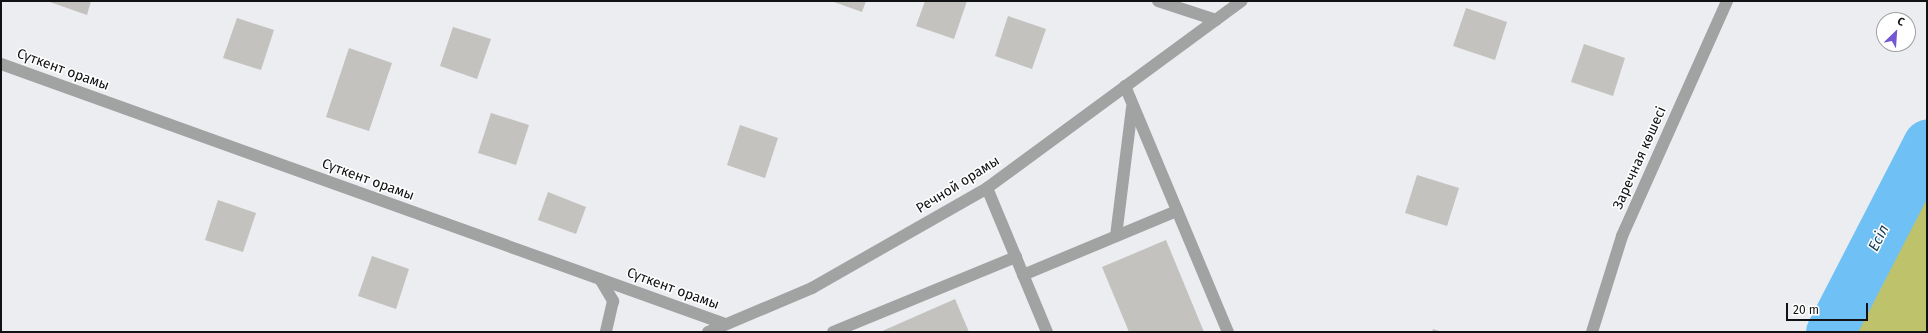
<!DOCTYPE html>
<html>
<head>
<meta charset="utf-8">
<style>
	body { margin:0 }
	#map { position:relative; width:1928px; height:333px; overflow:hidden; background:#ecedf0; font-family:"Fira Sans",sans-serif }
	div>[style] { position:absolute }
	.green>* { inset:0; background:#bec26b }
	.river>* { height:49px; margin:-24.5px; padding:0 24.5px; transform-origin:24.5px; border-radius:24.5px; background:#6fc0f5 }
	.building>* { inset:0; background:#c3c2bf }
	.minor>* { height:12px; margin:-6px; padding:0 6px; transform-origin:6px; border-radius:6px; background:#a1a3a3 }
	span { translate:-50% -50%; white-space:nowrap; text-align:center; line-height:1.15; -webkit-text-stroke:3px #fff; paint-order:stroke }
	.street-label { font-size:14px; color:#111213 }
	.water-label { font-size:15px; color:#1d4057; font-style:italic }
	.frame { position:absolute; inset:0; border:2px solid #111213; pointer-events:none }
	.north { position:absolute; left:1876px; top:12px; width:40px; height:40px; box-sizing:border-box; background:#fff; border:1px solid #a0a0a1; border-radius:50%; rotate:25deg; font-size:11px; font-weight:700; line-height:16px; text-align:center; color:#111213 }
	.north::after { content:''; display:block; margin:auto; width:14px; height:18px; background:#7357d1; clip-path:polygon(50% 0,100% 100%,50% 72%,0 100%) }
	.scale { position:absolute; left:1786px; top:303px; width:82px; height:18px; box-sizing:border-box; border:2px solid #111213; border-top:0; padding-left:5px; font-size:12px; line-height:14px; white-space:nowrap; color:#111213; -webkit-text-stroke:3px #fff; paint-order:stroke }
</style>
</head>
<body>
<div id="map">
	<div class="green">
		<div style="clip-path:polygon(1927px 155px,1927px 332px,1830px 332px)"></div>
	</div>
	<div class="river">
		<div style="left:1830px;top:332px;width:212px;rotate:-62.7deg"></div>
	</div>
	<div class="building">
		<div style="clip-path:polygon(47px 1px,91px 1px,87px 15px)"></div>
		<div style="clip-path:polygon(831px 1px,866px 1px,862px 12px)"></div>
		<div style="clip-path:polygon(925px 1px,967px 1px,954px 39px,916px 26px)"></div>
		<div style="clip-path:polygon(1466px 8px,1507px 22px,1495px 60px,1453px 46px)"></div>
		<div style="clip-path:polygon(1008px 16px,1046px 29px,1032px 69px,995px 56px)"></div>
		<div style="clip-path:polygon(237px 18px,274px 30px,261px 70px,223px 58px)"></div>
		<div style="clip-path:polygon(453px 27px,491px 39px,477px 79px,440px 66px)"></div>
		<div style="clip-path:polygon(1584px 44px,1625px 58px,1613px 96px,1571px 82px)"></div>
		<div style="clip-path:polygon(349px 48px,392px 63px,369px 131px,326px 117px)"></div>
		<div style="clip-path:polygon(491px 113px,529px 125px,516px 165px,478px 153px)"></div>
		<div style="clip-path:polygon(740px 125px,778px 138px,765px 178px,727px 165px)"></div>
		<div style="clip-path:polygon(1417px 175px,1459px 188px,1447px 226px,1405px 213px)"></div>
		<div style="clip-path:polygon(548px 192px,586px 207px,576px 234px,538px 220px)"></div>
		<div style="clip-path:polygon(218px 200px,256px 213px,243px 252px,205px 240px)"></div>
		<div style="clip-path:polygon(1166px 240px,1204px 332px,1129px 332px,1102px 267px)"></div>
		<div style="clip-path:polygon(372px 256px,409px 269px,396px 309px,358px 296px)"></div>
		<div style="clip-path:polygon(955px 299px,969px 332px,880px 332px)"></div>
		<div style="clip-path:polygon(1433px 329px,1442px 332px,1432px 332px)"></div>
	</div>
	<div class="minor">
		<div style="left:1158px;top:1px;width:61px;rotate:18.1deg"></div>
		<div style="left:1px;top:64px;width:769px;rotate:19.75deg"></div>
		<div style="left:1125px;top:86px;width:267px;rotate:67.3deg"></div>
		<div style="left:987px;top:188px;width:156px;rotate:67.4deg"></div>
		<div style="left:1116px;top:236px;width:129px;rotate:-82.9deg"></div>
		<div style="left:1023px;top:275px;width:167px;rotate:-22.6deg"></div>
		<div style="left:600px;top:279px;width:26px;rotate:59deg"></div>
		<div style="left:613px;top:301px;width:32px;rotate:103deg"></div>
		<div style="left:708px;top:332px;width:113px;rotate:-22.9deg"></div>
		<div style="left:812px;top:288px;width:202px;rotate:-29.7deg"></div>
		<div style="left:987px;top:188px;width:316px;rotate:-36.3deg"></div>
		<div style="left:833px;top:332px;width:198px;rotate:-22.3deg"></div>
		<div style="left:1592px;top:332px;width:101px;rotate:-72.6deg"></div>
		<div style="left:1622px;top:236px;width:257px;rotate:-65.9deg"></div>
	</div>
	<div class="street-label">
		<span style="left:63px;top:70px;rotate:20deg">Сүткент орамы</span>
		<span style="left:1640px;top:158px;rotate:-66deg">Заречная көшесі</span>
		<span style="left:368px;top:180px;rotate:20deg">Сүткент орамы</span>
		<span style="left:958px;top:185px;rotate:-32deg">Речной орамы</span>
		<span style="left:673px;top:289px;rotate:20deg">Сүткент орамы</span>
	</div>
	<div class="water-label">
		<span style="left:1879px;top:238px;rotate:-63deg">Есіл</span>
	</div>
	<div class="frame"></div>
	<div class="north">С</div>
	<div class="scale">20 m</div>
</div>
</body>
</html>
